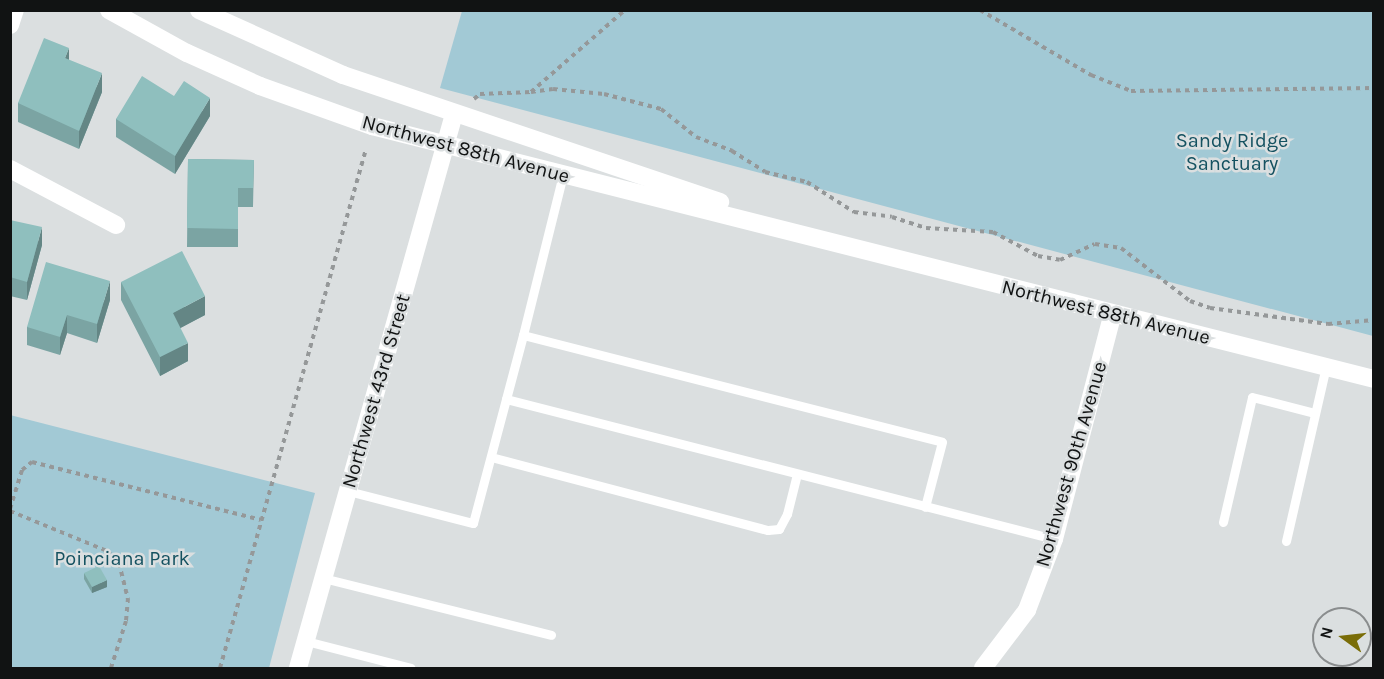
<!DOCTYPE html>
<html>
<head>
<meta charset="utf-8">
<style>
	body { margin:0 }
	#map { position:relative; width:1384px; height:679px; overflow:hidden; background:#dbdfe0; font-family:Karla,sans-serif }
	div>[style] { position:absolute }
	.green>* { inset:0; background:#a2c9d5 }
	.path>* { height:4px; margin-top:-2px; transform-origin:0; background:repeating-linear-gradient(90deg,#959899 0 4.5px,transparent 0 9px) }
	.lane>* { height:9px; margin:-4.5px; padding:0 4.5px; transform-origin:4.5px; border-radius:4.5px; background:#fff }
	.street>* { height:18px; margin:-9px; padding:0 9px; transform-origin:9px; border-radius:9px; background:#fff }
	.wall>* { inset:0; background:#7ba4a3 }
	.shaded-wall>* { inset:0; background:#648685 }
	.building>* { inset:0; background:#8fbfbe }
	span { translate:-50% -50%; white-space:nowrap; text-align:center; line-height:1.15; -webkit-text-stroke:5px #dbdfe0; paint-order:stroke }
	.park-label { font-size:20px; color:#145160 }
	.street-label { font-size:20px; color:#111313 }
	.frame { position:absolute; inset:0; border:12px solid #111313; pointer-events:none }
	.north { position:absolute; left:1312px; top:607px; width:60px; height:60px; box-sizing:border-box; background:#dbdfe0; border:2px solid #8a8d8e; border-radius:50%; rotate:285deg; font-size:16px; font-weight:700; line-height:24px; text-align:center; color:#111313 }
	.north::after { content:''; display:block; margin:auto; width:21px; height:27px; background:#7a6d08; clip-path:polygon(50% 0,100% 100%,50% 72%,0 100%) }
</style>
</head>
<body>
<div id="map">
	<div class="green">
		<div style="clip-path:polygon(462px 11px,1373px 11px,1373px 336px,440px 88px)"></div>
		<div style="clip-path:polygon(10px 415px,315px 493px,269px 668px,11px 668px)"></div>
	</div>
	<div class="path">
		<div style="left:980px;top:10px;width:129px;rotate:30.4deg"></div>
		<div style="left:1091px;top:75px;width:43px;rotate:21.8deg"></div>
		<div style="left:1131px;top:91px;width:243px;rotate:-0.7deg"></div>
		<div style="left:531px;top:92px;width:22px;rotate:-8deg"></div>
		<div style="left:553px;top:89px;width:51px;rotate:5.6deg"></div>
		<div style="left:604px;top:94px;width:59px;rotate:14.7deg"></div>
		<div style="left:661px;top:109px;width:45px;rotate:38.7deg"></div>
		<div style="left:696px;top:137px;width:39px;rotate:21deg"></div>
		<div style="left:732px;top:151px;width:39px;rotate:32deg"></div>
		<div style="left:765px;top:172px;width:43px;rotate:13.4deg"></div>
		<div style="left:807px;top:182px;width:56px;rotate:32.6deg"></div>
		<div style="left:854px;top:212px;width:38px;rotate:7deg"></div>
		<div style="left:892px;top:217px;width:36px;rotate:18deg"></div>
		<div style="left:926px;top:228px;width:67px;rotate:3.4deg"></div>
		<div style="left:993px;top:232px;width:51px;rotate:28.1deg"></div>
		<div style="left:1038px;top:256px;width:22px;rotate:10deg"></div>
		<div style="left:1060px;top:260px;width:38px;rotate:-25deg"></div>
		<div style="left:1095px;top:244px;width:26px;rotate:9deg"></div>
		<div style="left:1121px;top:248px;width:87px;rotate:37.5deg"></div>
		<div style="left:1190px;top:301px;width:21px;rotate:19deg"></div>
		<div style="left:1210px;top:308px;width:119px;rotate:7.7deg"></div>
		<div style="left:1328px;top:324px;width:46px;rotate:-5deg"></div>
		<div style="left:474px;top:99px;width:8px;rotate:-40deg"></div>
		<div style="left:480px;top:94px;width:51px;rotate:-2.2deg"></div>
		<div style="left:531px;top:92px;width:125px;rotate:-41.1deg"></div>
		<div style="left:10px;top:509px;width:41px;rotate:-72.9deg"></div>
		<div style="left:22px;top:470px;width:13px;rotate:-39deg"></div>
		<div style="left:32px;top:462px;width:236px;rotate:14.2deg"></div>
		<div style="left:10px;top:511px;width:105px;rotate:22.4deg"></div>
		<div style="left:107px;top:551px;width:17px;rotate:45deg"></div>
		<div style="left:119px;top:563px;width:36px;rotate:76deg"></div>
		<div style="left:128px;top:598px;width:23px;rotate:95deg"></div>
		<div style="left:126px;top:621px;width:49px;rotate:107.7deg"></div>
		<div style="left:220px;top:668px;width:539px;rotate:-74.29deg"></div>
	</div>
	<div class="lane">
		<div style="left:523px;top:335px;width:165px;rotate:-76deg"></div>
		<div style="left:506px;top:399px;width:66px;rotate:-75.1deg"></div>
		<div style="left:523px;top:335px;width:432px;rotate:14.3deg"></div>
		<div style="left:942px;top:442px;width:67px;rotate:104.7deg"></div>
		<div style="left:491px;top:457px;width:286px;rotate:14.8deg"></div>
		<div style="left:768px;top:530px;width:11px;rotate:-5deg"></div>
		<div style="left:779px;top:529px;width:17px;rotate:-62deg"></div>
		<div style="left:787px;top:514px;width:41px;rotate:-76deg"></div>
		<div style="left:348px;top:491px;width:129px;rotate:14.4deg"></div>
		<div style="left:473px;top:523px;width:128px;rotate:-75.1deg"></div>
		<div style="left:506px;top:399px;width:566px;rotate:14.33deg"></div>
		<div style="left:1223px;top:522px;width:128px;rotate:-76.9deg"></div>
		<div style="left:1252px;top:397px;width:65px;rotate:14.3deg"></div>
		<div style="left:1286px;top:541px;width:179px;rotate:-77.1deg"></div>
		<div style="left:323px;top:578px;width:235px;rotate:14deg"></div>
		<div style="left:306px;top:641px;width:108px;rotate:14.4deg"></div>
	</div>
	<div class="street">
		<div style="left:109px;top:10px;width:89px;rotate:28.9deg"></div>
		<div style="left:187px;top:53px;width:80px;rotate:24.3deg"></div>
		<div style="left:260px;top:86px;width:119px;rotate:19.7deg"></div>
		<div style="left:372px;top:126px;width:1033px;rotate:14.17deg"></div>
		<div style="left:199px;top:10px;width:158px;rotate:24.3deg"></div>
		<div style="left:343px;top:75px;width:398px;rotate:18.6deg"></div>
		<div style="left:10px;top:25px;width:16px;rotate:-72deg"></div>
		<div style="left:10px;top:169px;width:120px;rotate:27.8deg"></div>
		<div style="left:298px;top:668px;width:576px;rotate:-74.27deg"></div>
		<div style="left:983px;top:668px;width:73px;rotate:-52.8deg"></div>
		<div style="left:1027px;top:610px;width:76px;rotate:-69.2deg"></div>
		<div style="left:1054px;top:539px;width:230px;rotate:-75.4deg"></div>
	</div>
	<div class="wall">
		<div style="clip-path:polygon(69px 60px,102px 92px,79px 149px,18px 122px,18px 103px)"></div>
		<div style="clip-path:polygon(174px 96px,210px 116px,175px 174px,116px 137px,116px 119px)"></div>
		<div style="clip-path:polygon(188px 159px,254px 160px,253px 207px,238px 207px,238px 247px,187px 247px)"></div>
		<div style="clip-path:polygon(10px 220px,42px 245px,27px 300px,10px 296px)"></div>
		<div style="clip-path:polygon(121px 282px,205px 315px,180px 328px,188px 361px,160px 376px,121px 300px)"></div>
		<div style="clip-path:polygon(110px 300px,97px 343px,67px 333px,60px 355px,27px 345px,27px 327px)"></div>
		<div style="clip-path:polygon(84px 573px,107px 587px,92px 593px,84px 579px)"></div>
	</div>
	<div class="shaded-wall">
		<div style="clip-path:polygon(69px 48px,69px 66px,65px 58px)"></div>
		<div style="clip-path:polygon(102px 73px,102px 92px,79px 149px,79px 131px)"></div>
		<div style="clip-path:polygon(210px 98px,210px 116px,175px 174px,175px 156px)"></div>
		<div style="clip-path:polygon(42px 227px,42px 245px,27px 300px,27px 282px)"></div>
		<div style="clip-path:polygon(110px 281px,110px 300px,97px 343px,97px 324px)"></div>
		<div style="clip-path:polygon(205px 296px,205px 315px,173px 332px,173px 313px)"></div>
		<div style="clip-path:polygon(67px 315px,67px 333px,60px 355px,60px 337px)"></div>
		<div style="clip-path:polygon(188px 343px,188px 361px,160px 376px,160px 357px)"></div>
		<div style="clip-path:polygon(107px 580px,107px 587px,92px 593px,92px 587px)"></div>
	</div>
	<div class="building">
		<div style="clip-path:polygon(44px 38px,69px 48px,65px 58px,102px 73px,79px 131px,18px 103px)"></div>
		<div style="clip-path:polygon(142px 76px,174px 96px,184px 81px,210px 98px,175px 156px,116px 119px)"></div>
		<div style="clip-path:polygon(188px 159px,254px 160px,253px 188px,238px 188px,238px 229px,187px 228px)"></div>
		<div style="clip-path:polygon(10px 220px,42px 227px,27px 282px,10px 277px)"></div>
		<div style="clip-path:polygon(182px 251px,205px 296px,173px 313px,188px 343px,160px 357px,121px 282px)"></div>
		<div style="clip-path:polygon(46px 262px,110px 281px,97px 324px,67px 315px,60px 337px,27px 327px)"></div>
		<div style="clip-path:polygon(99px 566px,107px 580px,92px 587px,84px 573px)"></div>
	</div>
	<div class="park-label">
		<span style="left:1232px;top:152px">Sandy Ridge<br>Sanctuary</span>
		<span style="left:122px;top:558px">Poinciana Park</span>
	</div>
	<div class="street-label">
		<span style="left:466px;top:149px;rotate:15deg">Northwest 88th Avenue</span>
		<span style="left:1106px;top:312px;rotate:14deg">Northwest 88th Avenue</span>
		<span style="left:376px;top:391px;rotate:-74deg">Northwest 43rd Street</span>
		<span style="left:1071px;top:464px;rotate:-74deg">Northwest 90th Avenue</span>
	</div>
	<div class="frame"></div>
	<div class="north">N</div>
</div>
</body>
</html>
